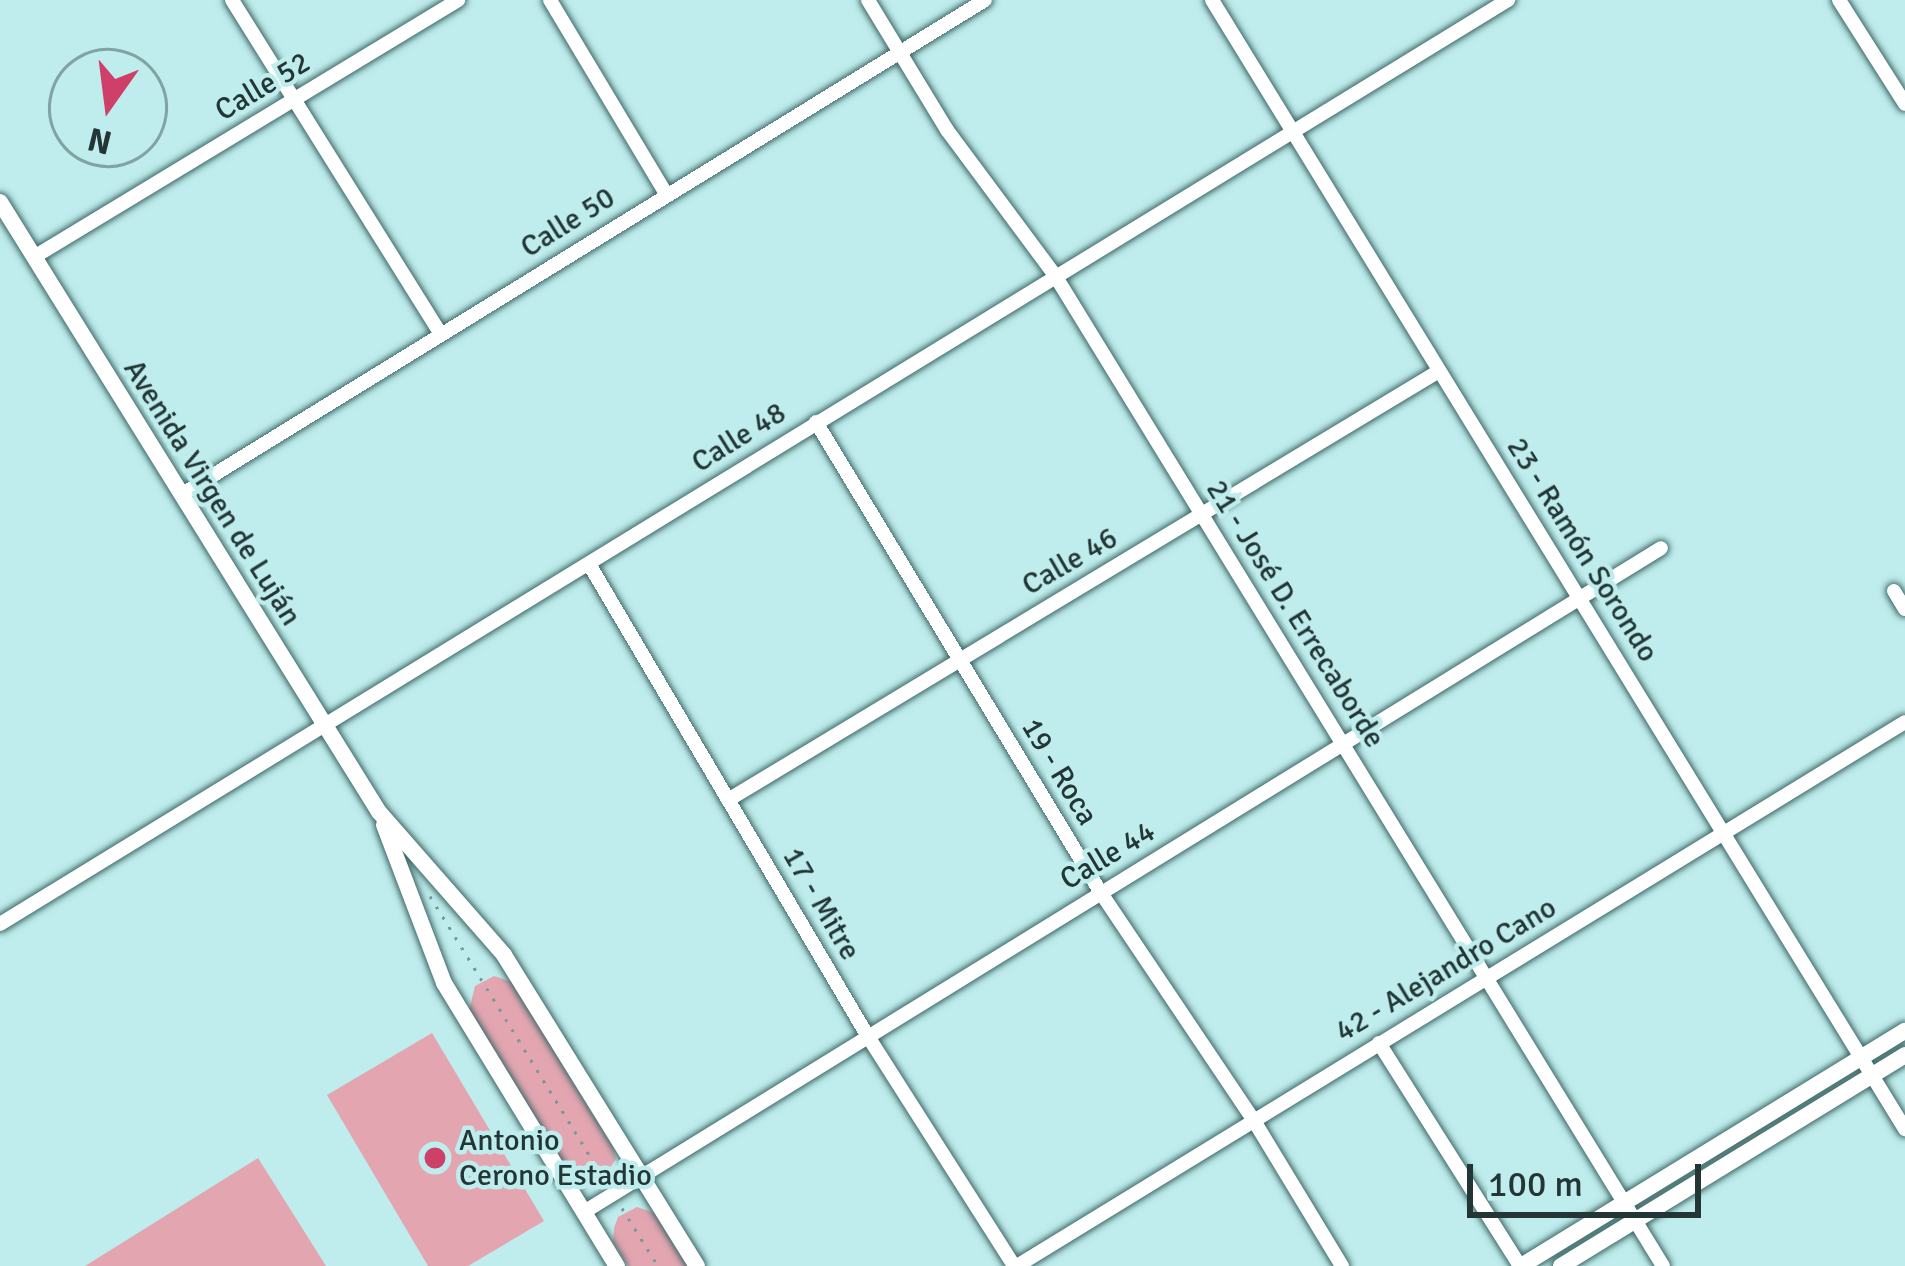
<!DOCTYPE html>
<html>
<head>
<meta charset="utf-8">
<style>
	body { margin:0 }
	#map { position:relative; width:1905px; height:1266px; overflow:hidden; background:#bfecec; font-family:Signika,sans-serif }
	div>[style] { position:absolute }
	.green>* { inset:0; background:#e3a6b1 }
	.path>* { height:3px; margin-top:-1.5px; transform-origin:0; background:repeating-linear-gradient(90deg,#789999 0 3px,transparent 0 12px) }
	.roads { filter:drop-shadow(0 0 3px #3f6868) drop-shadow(0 0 3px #3f6868) }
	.minor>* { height:14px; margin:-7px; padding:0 7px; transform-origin:7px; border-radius:7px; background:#fff }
	.tertiary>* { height:16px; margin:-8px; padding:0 8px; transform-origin:8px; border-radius:8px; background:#fff }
	.dots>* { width:33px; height:33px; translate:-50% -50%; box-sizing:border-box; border:6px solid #bfecec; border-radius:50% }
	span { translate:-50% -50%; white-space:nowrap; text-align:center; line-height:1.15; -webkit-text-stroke:9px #bfecec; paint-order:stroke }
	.street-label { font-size:30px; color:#233535 }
	.poi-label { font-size:30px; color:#233535 }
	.left { translate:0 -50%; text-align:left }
	.north { position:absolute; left:48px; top:48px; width:120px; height:120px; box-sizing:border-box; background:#bfecec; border:3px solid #81a3a3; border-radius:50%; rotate:194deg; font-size:33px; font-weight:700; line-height:48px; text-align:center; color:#233535 }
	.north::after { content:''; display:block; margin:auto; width:42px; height:54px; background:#cf4069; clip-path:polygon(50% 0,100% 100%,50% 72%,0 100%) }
	.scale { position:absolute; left:1467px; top:1164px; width:234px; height:54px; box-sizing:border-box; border:6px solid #233535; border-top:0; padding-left:15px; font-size:36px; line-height:42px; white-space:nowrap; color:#233535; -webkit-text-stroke:9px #bfecec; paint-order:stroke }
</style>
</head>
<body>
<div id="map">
	<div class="green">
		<div style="clip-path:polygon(494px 976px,512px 982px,612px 1146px,616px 1159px,603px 1178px,579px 1180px,569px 1173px,469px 1011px,475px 986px)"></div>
		<div style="clip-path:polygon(432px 1033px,544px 1221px,468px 1266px,428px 1266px,327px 1095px)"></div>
		<div style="clip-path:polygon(258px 1158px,326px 1266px,85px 1266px)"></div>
		<div style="clip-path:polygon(637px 1207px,655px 1213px,688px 1266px,628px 1266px,613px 1242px,614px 1228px,618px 1217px)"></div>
	</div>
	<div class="path">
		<div style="left:430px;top:896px;width:332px;rotate:58.4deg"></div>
		<div style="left:622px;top:1208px;width:68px;rotate:58.2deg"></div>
	</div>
	<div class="roads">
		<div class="minor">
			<div style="left:232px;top:0;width:394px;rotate:58deg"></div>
			<div style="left:550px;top:0;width:226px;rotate:59.1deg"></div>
			<div style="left:868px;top:0;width:152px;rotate:58.7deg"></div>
			<div style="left:947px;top:130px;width:183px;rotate:53.4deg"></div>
			<div style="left:1056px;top:277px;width:1160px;rotate:58.46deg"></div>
			<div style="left:1212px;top:0;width:1325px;rotate:58.46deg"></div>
			<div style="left:1839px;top:0;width:123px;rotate:57.6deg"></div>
			<div style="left:34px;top:257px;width:496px;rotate:-31.2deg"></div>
			<div style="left:816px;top:422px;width:551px;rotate:58.82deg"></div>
			<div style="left:1101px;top:893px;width:272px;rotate:56.1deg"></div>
			<div style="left:1253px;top:1119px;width:172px;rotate:58.8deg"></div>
			<div style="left:181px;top:495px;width:944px;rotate:-31.62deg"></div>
			<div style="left:589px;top:564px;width:547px;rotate:59.45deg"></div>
			<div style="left:867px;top:1035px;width:274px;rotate:57.5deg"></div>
			<div style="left:1894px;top:591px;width:21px;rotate:59deg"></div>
			<div style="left:728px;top:800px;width:830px;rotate:-31.11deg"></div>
			<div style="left:0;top:924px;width:1769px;rotate:-31.5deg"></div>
			<div style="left:1379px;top:1043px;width:264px;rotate:57.7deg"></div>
			<div style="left:584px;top:1212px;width:1265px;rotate:-31.65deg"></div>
			<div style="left:1017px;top:1266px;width:1041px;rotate:-31.49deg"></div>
		</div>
		<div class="tertiary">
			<div style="left:0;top:202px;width:718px;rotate:58.15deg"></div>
			<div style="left:379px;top:812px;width:190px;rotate:48.8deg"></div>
			<div style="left:504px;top:955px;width:366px;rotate:58.2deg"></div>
			<div style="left:384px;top:825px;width:169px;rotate:69.2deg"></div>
			<div style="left:444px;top:983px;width:332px;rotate:58.6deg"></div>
			<div style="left:1521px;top:1266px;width:450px;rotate:-31.5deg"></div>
			<div style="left:1561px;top:1266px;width:404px;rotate:-31.5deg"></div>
		</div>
	</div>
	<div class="dots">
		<div style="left:435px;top:1158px;background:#cf4069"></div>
	</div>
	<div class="street-label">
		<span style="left:263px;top:87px;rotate:-31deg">Calle 52</span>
		<span style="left:568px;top:223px;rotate:-32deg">Calle 50</span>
		<span style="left:739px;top:438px;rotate:-32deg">Calle 48</span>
		<span style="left:212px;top:493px;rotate:58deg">Avenida Virgen de Luján</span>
		<span style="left:1582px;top:550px;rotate:58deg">23 - Ramón Sorondo</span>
		<span style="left:1070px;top:562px;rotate:-30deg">Calle 46</span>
		<span style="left:1295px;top:614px;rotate:58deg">21 - José D. Errecaborde</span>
		<span style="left:1059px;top:772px;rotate:59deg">19 - Roca</span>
		<span style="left:1108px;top:856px;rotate:-31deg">Calle 44</span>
		<span style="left:821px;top:904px;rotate:60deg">17 - Mitre</span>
		<span style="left:1446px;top:970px;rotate:-31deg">42 - Alejandro Cano</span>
	</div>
	<div class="poi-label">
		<span class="left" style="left:459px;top:1158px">Antonio<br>Cerono Estadio</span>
	</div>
	<div class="north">N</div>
	<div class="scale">100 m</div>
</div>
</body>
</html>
